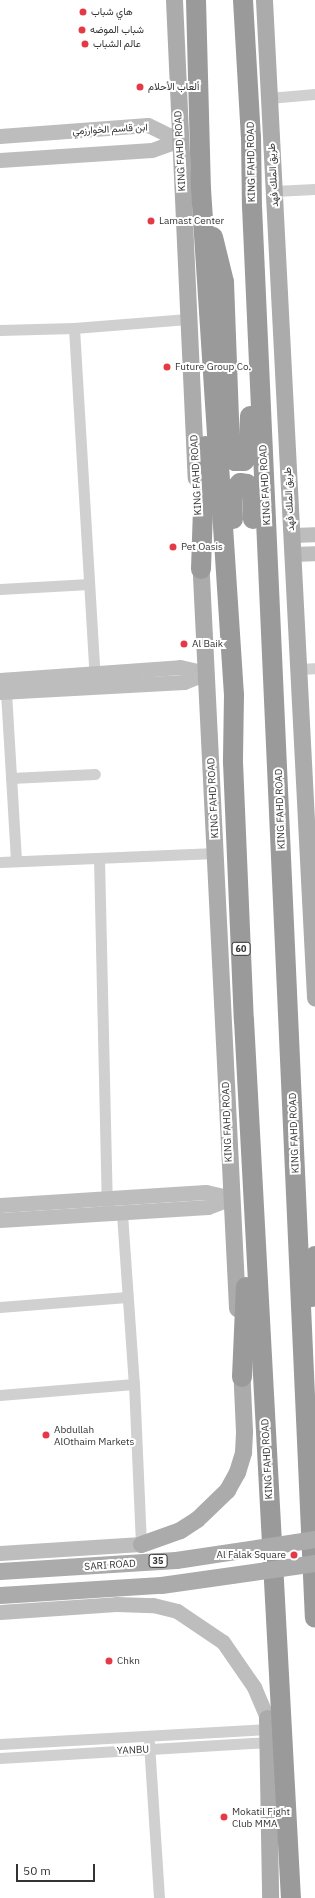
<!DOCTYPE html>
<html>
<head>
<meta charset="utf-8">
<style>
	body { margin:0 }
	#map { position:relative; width:315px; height:1898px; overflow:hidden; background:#fff; font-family:"IBM Plex Sans",Vazirmatn,sans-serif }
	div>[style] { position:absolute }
	.street>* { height:11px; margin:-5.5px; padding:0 5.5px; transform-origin:5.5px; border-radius:5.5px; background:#d0d0d0 }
	.secondary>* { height:15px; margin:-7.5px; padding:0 7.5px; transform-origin:7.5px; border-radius:7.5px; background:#bdbdbd }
	.primary>* { height:17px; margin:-8.5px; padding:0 8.5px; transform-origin:8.5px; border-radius:8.5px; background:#ababab }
	.highway>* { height:20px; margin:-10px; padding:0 10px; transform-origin:10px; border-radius:10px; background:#9a9a9a }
	.primary-bridge>* { height:17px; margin:-8.5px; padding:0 8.5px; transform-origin:8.5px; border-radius:8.5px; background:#ababab }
	.dots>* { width:11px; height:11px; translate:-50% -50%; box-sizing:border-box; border:2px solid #fff; border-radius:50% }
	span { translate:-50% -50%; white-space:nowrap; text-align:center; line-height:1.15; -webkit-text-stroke:4px #fff; paint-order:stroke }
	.shield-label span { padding:1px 3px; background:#fff; border:1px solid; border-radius:3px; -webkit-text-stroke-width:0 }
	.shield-label { font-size:9px; color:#333; font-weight:700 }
	.poi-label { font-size:10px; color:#333 }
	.left { translate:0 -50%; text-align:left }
	.right { translate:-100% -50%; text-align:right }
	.street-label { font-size:10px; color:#333 }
	.scale { position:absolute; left:16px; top:1864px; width:79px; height:18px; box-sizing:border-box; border:2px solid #333; border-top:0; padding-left:5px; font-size:12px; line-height:14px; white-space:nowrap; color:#333; -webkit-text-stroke:3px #fff; paint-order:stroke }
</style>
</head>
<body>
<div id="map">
	<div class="street">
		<div style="left:269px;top:98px;width:46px;rotate:-5deg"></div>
		<div style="left:274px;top:191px;width:41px;rotate:-2.8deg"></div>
		<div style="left:74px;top:328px;width:352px;rotate:86.6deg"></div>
		<div style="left:0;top:330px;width:74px;rotate:-1.5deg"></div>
		<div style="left:74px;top:328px;width:114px;rotate:-4.5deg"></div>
		<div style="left:0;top:589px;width:89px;rotate:-3.2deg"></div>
		<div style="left:298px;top:669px;width:17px;rotate:-3deg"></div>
		<div style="left:6px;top:692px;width:169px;rotate:86.6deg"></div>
		<div style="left:11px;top:778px;width:84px;rotate:-2.7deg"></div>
		<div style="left:99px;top:858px;width:348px;rotate:88.7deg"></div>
		<div style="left:0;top:862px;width:216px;rotate:-2.4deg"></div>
		<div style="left:122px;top:1214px;width:170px;rotate:86deg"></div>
		<div style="left:134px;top:1384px;width:160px;rotate:87.5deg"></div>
		<div style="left:0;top:1307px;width:127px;rotate:-4.5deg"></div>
		<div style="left:0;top:1395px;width:134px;rotate:-4.7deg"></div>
		<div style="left:149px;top:1743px;width:155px;rotate:86.3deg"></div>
		<div style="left:0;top:1744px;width:266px;rotate:-3.2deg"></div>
		<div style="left:0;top:1758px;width:266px;rotate:-3.4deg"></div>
	</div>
	<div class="secondary">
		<div style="left:0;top:136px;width:148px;rotate:-4.3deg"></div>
		<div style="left:148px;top:125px;width:34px;rotate:26deg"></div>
		<div style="left:0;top:160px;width:152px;rotate:-3.8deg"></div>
		<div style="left:152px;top:150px;width:29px;rotate:-20deg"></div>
		<div style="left:291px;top:535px;width:24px;rotate:-2deg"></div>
		<div style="left:292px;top:554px;width:23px;rotate:-2deg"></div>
		<div style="left:0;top:680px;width:180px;rotate:-4.1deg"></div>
		<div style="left:180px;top:667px;width:27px;rotate:13deg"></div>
		<div style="left:0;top:692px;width:184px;rotate:-3.1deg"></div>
		<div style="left:184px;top:682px;width:24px;rotate:-22deg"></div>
		<div style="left:0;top:1205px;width:206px;rotate:-3.6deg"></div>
		<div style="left:206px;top:1192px;width:26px;rotate:13deg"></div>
		<div style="left:0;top:1220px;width:208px;rotate:-3.6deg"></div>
		<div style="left:208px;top:1207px;width:25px;rotate:-21deg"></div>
		<div style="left:0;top:1553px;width:141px;rotate:-3.7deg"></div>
		<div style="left:0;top:1612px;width:116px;rotate:-3.9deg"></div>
		<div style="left:116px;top:1604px;width:37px;rotate:2deg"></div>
		<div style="left:153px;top:1605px;width:25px;rotate:14deg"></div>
		<div style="left:177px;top:1611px;width:55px;rotate:34deg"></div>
		<div style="left:223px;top:1642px;width:55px;rotate:55.4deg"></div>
		<div style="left:254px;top:1687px;width:34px;rotate:67deg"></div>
	</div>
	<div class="primary">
		<div style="left:174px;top:0;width:478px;rotate:87.4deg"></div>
		<div style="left:264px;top:0;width:999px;rotate:87.07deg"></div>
		<div style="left:200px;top:556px;width:753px;rotate:87.18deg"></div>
		<div style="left:141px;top:1544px;width:41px;rotate:-19.7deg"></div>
		<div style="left:180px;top:1530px;width:20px;rotate:-33deg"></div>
		<div style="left:197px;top:1519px;width:42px;rotate:-44deg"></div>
		<div style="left:227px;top:1490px;width:21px;rotate:-61deg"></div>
		<div style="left:237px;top:1472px;width:21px;rotate:-73deg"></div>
		<div style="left:243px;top:1452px;width:21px;rotate:-87deg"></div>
		<div style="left:244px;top:1431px;width:66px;rotate:-92.6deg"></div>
		<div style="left:267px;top:1718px;width:180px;rotate:89deg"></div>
	</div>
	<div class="highway">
		<div style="left:196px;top:0;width:189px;rotate:88.5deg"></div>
		<div style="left:201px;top:189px;width:507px;rotate:86.27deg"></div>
		<div style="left:234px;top:695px;width:67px;rotate:90.9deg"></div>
		<div style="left:233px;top:762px;width:258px;rotate:87.6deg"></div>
		<div style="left:244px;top:1020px;width:879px;rotate:86.94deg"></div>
		<div style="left:243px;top:0;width:137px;rotate:86.7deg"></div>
		<div style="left:251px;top:137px;width:69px;rotate:89.2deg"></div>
		<div style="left:252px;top:206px;width:1413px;rotate:87.45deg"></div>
		<div style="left:213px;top:237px;width:46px;rotate:76.3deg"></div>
		<div style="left:224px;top:282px;width:166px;rotate:87.9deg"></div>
		<div style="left:230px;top:448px;width:14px;rotate:69deg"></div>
		<div style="left:235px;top:461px;width:9px"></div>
		<div style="left:244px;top:461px;width:6px;rotate:-51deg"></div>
		<div style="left:248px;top:456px;width:40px;rotate:-87.1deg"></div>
		<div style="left:233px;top:519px;width:20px;rotate:-93deg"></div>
		<div style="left:232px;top:499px;width:9px;rotate:-77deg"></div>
		<div style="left:234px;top:490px;width:9px;rotate:-49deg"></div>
		<div style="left:240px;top:483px;width:7px;rotate:8deg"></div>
		<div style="left:247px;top:484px;width:11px;rotate:63deg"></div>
		<div style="left:252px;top:494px;width:25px;rotate:88deg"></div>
		<div style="left:201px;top:569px;width:123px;rotate:-88.1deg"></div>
		<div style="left:312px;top:1297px;width:41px;rotate:-85.8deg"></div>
		<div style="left:242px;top:1377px;width:90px;rotate:-87.5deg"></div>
	</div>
	<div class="primary-bridge">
		<div style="left:0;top:1571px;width:176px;rotate:-3.6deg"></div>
		<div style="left:176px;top:1560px;width:141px;rotate:-8.6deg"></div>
		<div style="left:0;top:1595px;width:161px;rotate:-3.6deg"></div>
		<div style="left:161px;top:1585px;width:156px;rotate:-8.1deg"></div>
	</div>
	<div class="dots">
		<div style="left:83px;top:12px;background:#e63946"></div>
		<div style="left:82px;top:30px;background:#e63946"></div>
		<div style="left:85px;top:44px;background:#e63946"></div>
		<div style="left:140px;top:87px;background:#e63946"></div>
		<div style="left:151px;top:221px;background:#e63946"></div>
		<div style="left:167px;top:367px;background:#e63946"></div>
		<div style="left:173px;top:547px;background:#e63946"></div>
		<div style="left:184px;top:644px;background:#e63946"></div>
		<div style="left:46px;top:1435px;background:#e63946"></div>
		<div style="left:294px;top:1555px;background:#e63946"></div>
		<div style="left:109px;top:1661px;background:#e63946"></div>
		<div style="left:224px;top:1817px;background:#e63946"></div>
	</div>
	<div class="shield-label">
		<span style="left:241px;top:949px">60</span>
		<span style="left:158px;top:1561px">35</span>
	</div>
	<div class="poi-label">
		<span class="left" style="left:91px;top:12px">هاي شباب</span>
		<span class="left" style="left:90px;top:30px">شباب الموضه</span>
		<span class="left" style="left:93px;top:44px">عالم الشباب</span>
		<span class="left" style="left:148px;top:87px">ألعاب الأحلام</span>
		<span class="left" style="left:159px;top:221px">Lamast Center</span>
		<span class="left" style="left:175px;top:367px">Future Group Co.</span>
		<span class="left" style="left:181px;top:547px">Pet Oasis</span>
		<span class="left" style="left:192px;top:644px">Al Baik</span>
		<span class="left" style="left:54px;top:1435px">Abdullah<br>AlOthaim Markets</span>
		<span class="right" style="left:286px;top:1555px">Al Falak Square</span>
		<span class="left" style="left:117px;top:1661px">Chkn</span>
		<span class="left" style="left:232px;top:1817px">Mokatil Fight<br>Club MMA</span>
	</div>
	<div class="street-label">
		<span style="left:110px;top:129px;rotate:-3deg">ابن قاسم الخوارزمي</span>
		<span style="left:180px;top:151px;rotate:-93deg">KING FAHD ROAD</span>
		<span style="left:251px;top:162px;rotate:-91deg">KING FAHD ROAD</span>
		<span style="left:273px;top:175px;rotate:-93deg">طريق الملك فهد</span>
		<span style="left:196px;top:475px;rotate:-93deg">KING FAHD ROAD</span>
		<span style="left:265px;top:485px;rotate:-93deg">KING FAHD ROAD</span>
		<span style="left:289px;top:499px;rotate:-93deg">طريق الملك فهد</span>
		<span style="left:213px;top:798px;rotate:-93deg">KING FAHD ROAD</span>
		<span style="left:280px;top:809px;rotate:-92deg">KING FAHD ROAD</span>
		<span style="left:227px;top:1122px;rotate:-92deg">KING FAHD ROAD</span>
		<span style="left:294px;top:1133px;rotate:-92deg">KING FAHD ROAD</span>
		<span style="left:267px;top:1459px;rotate:-93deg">KING FAHD ROAD</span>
		<span style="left:110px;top:1565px;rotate:-4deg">SARI ROAD</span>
		<span style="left:133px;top:1750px;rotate:-3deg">YANBU</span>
	</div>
	<div class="scale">50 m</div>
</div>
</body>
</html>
